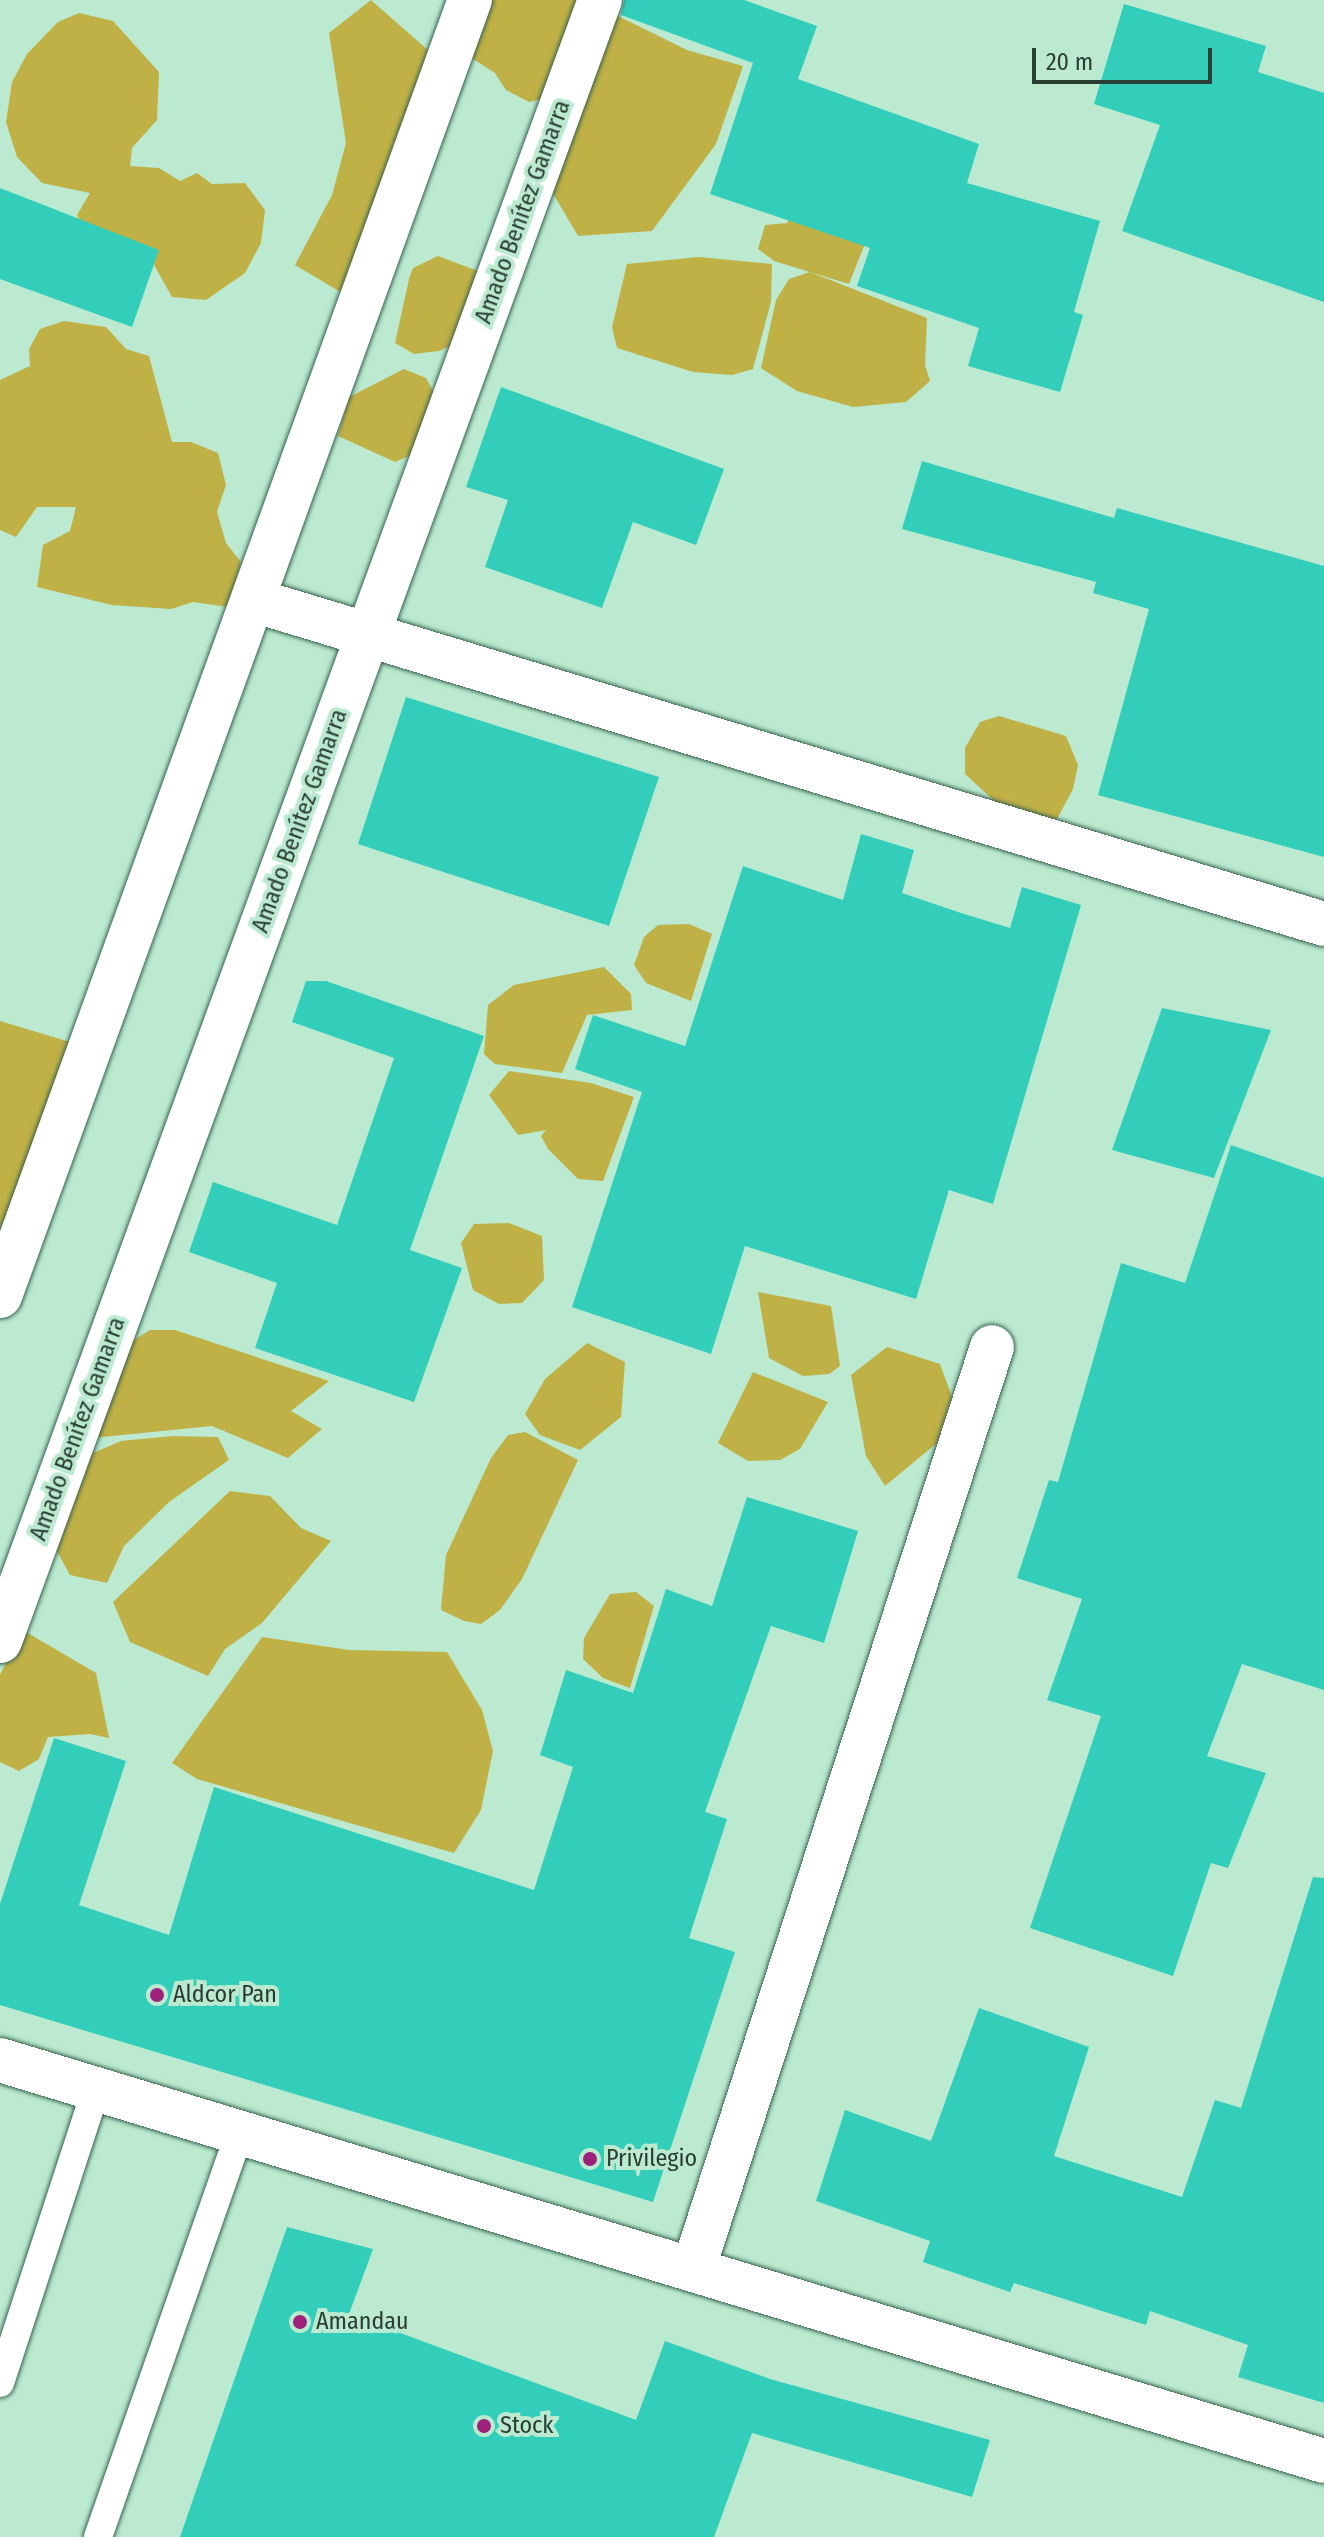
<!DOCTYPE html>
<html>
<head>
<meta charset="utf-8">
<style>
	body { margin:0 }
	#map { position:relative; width:1324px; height:2537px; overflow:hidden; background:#bbead1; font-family:"Fira Sans Condensed",sans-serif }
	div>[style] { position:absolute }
	.forest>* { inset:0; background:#c0b146 }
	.building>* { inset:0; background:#32ceba }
	.roads { filter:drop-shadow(0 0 2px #36624d) drop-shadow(0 0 2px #36624d) }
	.service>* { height:28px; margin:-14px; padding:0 14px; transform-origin:14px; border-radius:14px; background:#fff }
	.minor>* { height:44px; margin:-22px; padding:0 22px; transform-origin:22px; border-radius:22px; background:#fff }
	.secondary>* { height:44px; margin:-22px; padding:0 22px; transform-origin:22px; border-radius:22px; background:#fff }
	.dots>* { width:22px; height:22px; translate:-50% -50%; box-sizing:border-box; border:4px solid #bbead1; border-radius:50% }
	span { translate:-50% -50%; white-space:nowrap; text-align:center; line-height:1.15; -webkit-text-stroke:8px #bbead1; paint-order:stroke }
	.street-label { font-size:24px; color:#2b3e34 }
	.poi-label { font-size:24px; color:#2b3e34 }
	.left { translate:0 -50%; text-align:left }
	.scale { position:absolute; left:1032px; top:48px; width:180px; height:36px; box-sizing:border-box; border:4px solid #2b3e34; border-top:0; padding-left:10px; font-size:24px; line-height:28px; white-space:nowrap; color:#2b3e34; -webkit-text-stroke:6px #bbead1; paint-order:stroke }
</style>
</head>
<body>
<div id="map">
	<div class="forest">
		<div style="clip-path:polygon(371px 0,446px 66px,342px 293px,295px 265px,332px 195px,346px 143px,329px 33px)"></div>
		<div style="clip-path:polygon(486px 0,595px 0,554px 96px,529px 102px,506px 90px,495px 73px,467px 55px)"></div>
		<div style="clip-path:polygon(79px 13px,113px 21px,159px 72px,157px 120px,132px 148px,130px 166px,159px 168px,180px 181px,197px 173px,212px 184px,245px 183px,265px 210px,261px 243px,245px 273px,206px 300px,172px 297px,153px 263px,90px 243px,77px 215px,90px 193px,42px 183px,17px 157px,6px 122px,12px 82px,27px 54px,58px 22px)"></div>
		<div style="clip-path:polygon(614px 14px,687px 50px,743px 66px,716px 144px,652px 231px,578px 236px,551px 190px)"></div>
		<div style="clip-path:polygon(804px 188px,870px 231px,849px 284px,774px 261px,758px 249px,765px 225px,787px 223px)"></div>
		<div style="clip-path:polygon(438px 256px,478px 271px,463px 340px,439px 351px,414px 354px,395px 343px,409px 279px,413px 268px)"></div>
		<div style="clip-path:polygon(699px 257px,772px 264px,771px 302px,753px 369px,732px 375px,693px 372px,617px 348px,612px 327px,627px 264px)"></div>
		<div style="clip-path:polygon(810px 272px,927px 318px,925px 365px,930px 381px,906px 402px,853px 407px,797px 391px,761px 368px,776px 300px,789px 279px)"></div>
		<div style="clip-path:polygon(64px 321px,106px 327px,126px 349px,149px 356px,172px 442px,191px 442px,218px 453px,226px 485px,217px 512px,226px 543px,241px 562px,228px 607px,193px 602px,171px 609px,112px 605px,37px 587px,43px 545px,70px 531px,76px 507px,37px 507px,16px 537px,0 530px,0 380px,30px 366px,29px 349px,40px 329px)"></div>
		<div style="clip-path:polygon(404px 369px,426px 378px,437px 399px,416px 453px,395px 462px,338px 436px,349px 397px)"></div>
		<div style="clip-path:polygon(999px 716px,1066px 736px,1078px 765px,1073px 789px,1056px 821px,1015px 820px,965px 774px,965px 748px,980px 722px)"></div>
		<div style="clip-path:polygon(689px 924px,712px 934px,691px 1001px,646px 983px,634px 965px,644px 937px,658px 925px)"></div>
		<div style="clip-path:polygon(604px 967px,631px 994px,632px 1010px,587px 1015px,562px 1073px,495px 1064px,484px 1054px,488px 1005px,514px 985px)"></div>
		<div style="clip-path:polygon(0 1021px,90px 1048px,0 1266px)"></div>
		<div style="clip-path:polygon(509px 1071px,591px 1083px,634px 1097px,603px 1181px,578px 1179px,548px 1149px,541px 1136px,546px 1130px,518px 1135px,489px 1095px)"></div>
		<div style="clip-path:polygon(509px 1223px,542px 1236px,544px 1280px,522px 1303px,499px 1304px,473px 1290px,461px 1243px,474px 1224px)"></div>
		<div style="clip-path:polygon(758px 1292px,831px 1306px,840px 1366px,829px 1374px,803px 1376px,769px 1358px)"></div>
		<div style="clip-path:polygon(150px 1330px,175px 1330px,329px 1381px,291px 1411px,322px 1429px,288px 1458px,212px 1426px,92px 1438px,126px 1345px)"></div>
		<div style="clip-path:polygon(587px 1343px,625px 1362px,621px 1417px,580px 1450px,540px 1435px,525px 1414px,545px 1379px)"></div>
		<div style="clip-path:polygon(887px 1347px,940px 1364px,952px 1397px,937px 1443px,885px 1486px,866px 1456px,851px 1375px)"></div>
		<div style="clip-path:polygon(753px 1372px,828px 1402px,800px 1449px,780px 1460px,748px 1461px,718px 1443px)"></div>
		<div style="clip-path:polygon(525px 1432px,578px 1460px,522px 1579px,500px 1610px,481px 1624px,464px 1621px,441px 1610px,446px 1555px,491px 1458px,508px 1435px)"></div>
		<div style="clip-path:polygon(173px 1436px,218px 1437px,229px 1460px,169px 1502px,124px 1546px,107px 1583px,70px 1575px,54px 1546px,86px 1456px,121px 1441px)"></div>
		<div style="clip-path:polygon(230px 1491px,270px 1496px,301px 1528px,331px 1541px,262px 1623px,225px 1649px,208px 1676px,130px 1642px,113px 1602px)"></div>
		<div style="clip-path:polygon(636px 1592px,654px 1606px,630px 1688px,603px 1678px,583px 1659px,584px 1638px,610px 1594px)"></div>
		<div style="clip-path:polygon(21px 1629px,96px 1673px,109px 1738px,90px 1734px,48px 1737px,39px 1759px,19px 1771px,0 1762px,0 1675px)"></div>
		<div style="clip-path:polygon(262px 1637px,349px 1650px,447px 1652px,482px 1710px,493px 1751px,481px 1810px,454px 1853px,197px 1779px,172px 1763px)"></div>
	</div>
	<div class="building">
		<div style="clip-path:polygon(624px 0,744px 0,817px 26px,798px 79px,979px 144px,967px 183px,1100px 221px,1074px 312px,1083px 315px,1060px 392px,968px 366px,979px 328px,857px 286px,870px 248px,710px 194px,753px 63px,621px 15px)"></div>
		<div style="clip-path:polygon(1124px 4px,1266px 46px,1258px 72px,1324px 93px,1324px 302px,1122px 231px,1160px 125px,1094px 104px)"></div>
		<div style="clip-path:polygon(0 188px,159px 250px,132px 327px,0 279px)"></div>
		<div style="clip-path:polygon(501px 387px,724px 469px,696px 545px,633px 522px,602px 608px,485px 567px,508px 500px,466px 487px)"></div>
		<div style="clip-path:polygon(922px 461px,1114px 518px,1117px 508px,1324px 566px,1324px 857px,1098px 795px,1149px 609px,1093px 593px,1096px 582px,902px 529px)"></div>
		<div style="clip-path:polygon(406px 697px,659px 777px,609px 926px,358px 844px)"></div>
		<div style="clip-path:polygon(861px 834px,914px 850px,902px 893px,961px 913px,1010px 928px,1022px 887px,1081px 905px,993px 1204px,949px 1190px,916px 1299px,745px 1246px,711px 1354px,572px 1307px,642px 1092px,575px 1069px,593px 1015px,685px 1046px,743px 866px,843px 900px)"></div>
		<div style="clip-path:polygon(306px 981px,326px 981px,484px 1036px,410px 1250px,462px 1268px,414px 1402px,255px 1348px,277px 1283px,189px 1252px,213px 1182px,337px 1225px,394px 1058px,292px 1022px)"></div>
		<div style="clip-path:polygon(1162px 1008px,1271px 1030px,1214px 1178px,1112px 1150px)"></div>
		<div style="clip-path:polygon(1231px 1145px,1324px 1178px,1324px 1690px,1242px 1664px,1207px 1756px,1266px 1773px,1228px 1868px,1211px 1863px,1173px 1976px,1030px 1928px,1101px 1716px,1047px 1700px,1082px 1599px,1017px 1578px,1049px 1480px,1058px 1482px,1121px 1263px,1185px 1283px)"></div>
		<div style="clip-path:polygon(747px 1497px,858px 1531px,824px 1643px,771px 1626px,705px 1812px,727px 1819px,689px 1938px,735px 1952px,653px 2202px,0 2005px,0 1904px,54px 1738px,126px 1761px,79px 1905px,169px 1935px,214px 1787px,534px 1890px,573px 1767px,540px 1755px,566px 1670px,633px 1693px,666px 1589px,712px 1606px)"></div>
		<div style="clip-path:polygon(1313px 1877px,1324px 1878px,1324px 2403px,1238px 2377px,1248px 2345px,1150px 2311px,1146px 2325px,1014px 2283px,1010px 2292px,923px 2262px,930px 2241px,816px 2201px,845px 2110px,931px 2141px,979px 2008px,1089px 2047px,1054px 2156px,1182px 2197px,1215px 2100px,1241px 2108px)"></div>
		<div style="clip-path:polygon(287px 2227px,373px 2249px,349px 2314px,636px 2420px,665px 2341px,770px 2379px,990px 2440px,972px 2497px,752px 2433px,714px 2537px,180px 2537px)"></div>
	</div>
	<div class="roads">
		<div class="service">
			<div style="left:0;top:2383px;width:309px;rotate:-71.9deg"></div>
			<div style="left:98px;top:2537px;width:429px;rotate:-70.7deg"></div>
		</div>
		<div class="minor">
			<div style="left:253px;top:600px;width:1119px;rotate:16.83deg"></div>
			<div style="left:0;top:2060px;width:1383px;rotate:16.85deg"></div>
			<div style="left:693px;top:2270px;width:970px;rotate:-72.05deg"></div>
		</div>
		<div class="secondary">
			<div style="left:0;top:1296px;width:1379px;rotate:-70.07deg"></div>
			<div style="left:0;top:1641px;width:1747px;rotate:-69.92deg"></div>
		</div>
	</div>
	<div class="dots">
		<div style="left:157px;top:1995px;background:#9c227b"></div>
		<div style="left:590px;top:2159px;background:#9c227b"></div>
		<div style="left:300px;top:2322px;background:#9c227b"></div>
		<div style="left:484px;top:2426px;background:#9c227b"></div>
	</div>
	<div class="street-label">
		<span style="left:523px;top:212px;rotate:-70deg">Amado Benítez Gamarra</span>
		<span style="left:300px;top:821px;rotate:-70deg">Amado Benítez Gamarra</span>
		<span style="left:78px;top:1429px;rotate:-70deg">Amado Benítez Gamarra</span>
	</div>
	<div class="poi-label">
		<span class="left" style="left:173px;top:1995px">Aldcor Pan</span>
		<span class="left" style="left:606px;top:2159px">Privilegio</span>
		<span class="left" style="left:316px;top:2322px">Amandau</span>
		<span class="left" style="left:500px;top:2426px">Stock</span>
	</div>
	<div class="scale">20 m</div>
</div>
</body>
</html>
